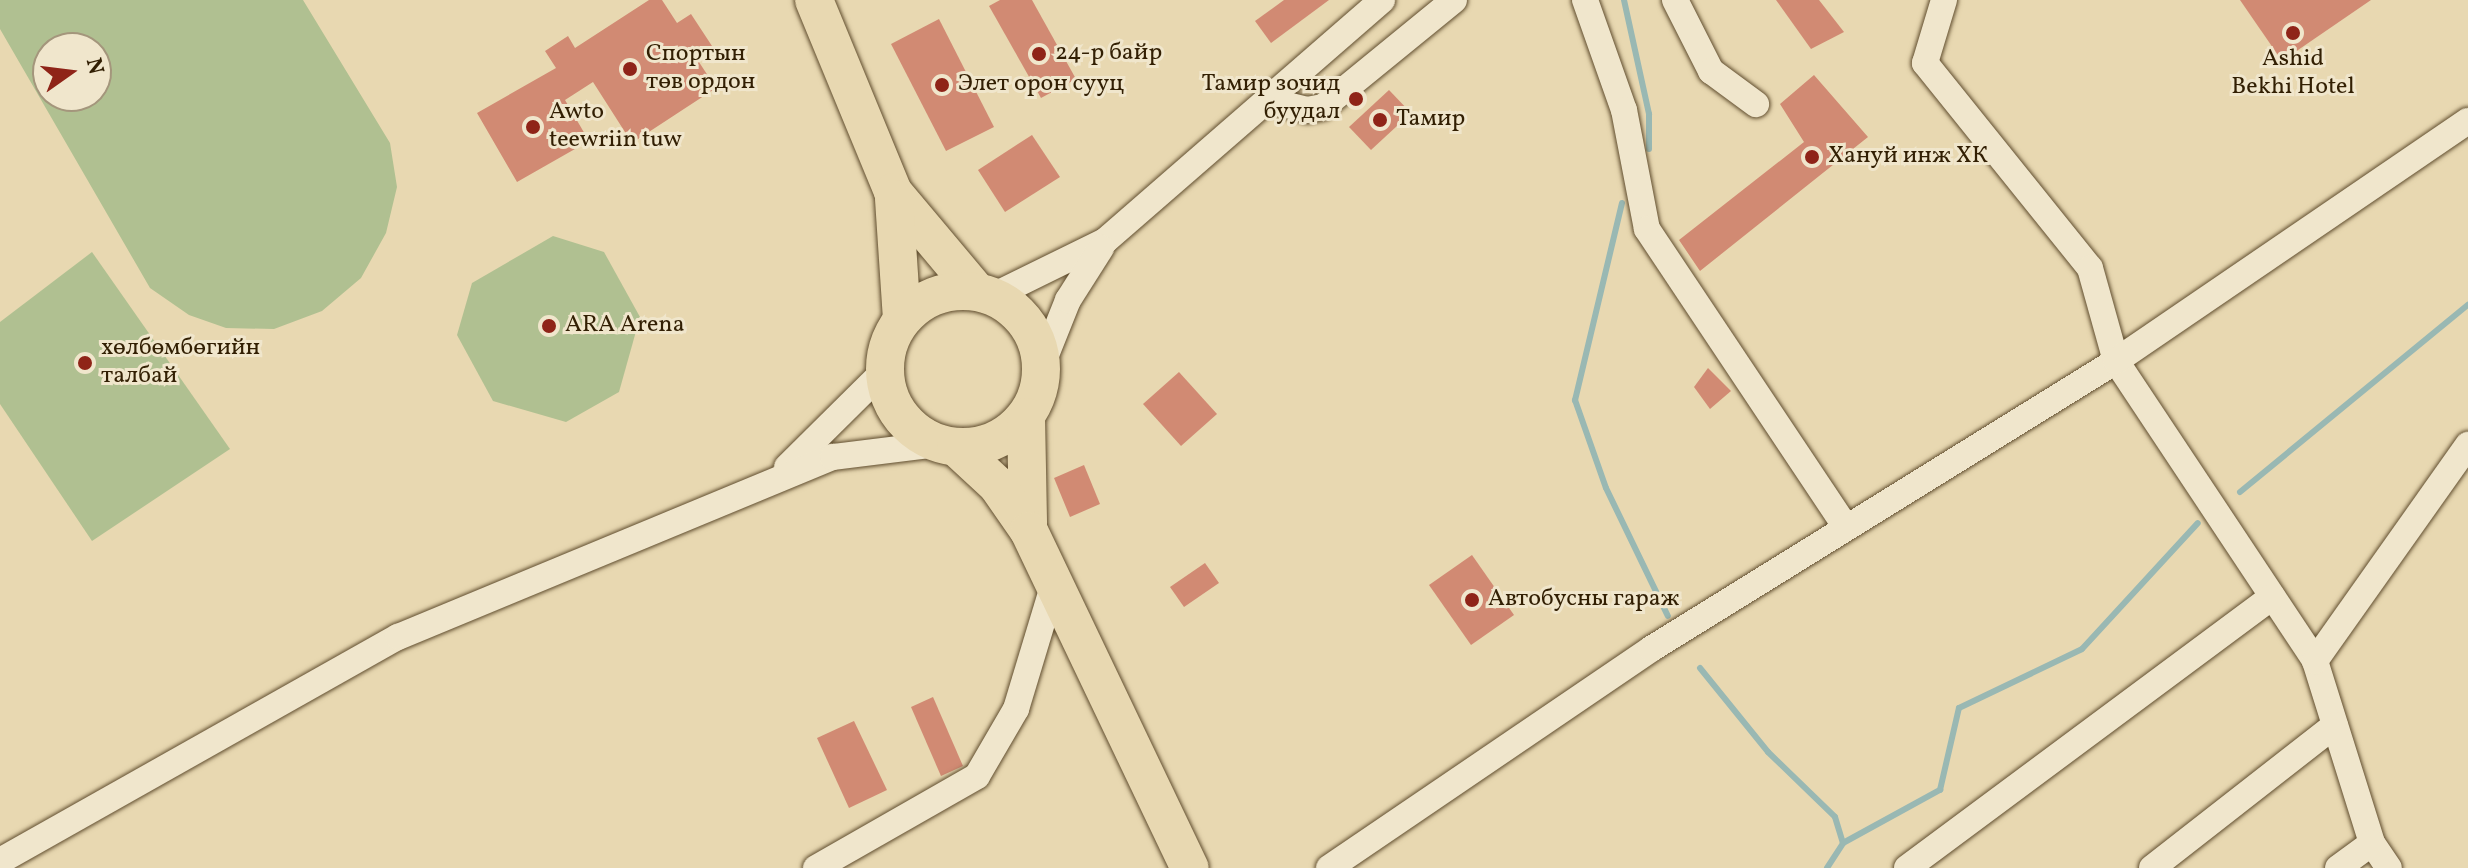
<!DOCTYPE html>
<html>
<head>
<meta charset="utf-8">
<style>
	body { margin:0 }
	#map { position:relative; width:2468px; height:868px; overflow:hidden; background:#e8d8b1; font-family:Vollkorn,serif }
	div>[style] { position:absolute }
	.green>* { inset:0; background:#b0c091 }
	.stream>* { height:6px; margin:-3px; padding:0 3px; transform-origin:3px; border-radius:3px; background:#99b8b3 }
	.building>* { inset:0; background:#d18a73 }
	.roads { filter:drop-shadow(0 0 2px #604d2e) drop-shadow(0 0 2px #604d2e) }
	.minor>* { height:26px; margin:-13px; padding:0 13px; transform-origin:13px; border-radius:13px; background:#f0e6cc }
	.highway>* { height:38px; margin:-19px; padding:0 19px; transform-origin:19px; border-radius:19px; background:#e8d8b1 }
	.highway>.ring { margin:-19px; padding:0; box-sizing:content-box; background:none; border:38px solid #e8d8b1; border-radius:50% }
	.dots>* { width:22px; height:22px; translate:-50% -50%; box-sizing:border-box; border:4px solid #f0e6cc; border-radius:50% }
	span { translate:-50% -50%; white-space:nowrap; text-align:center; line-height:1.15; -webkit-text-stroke:6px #f0e6cc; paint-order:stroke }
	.poi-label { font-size:24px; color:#321f03 }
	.left { translate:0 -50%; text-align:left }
	.right { translate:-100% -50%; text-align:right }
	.north { position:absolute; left:32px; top:32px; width:80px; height:80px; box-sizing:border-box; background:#f0e6cc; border:2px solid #a4967c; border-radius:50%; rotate:76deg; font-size:22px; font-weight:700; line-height:32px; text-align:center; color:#321f03 }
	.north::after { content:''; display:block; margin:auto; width:28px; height:36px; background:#8f2418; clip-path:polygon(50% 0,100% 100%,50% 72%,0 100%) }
</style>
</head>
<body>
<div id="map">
	<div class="green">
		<div style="clip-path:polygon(evenodd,0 0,303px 0,390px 143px,397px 187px,386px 233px,361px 278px,322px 311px,274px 329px,226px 328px,189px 315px,150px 288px,0 29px,0 0,96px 48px,96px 96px,48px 96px,48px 48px,96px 48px)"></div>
		<div style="clip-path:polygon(553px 236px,604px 252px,640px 317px,619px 392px,566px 422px,493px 401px,457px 335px,472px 283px)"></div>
		<div style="clip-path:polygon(92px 252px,230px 449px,92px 541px,0 404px,0 322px)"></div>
	</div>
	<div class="stream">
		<div style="left:1624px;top:0;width:117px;rotate:77.6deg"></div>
		<div style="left:1649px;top:114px;width:35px;rotate:90deg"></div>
		<div style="left:1622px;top:203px;width:203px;rotate:103.4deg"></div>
		<div style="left:1575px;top:400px;width:93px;rotate:70.6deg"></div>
		<div style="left:1606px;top:488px;width:142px;rotate:64.2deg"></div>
		<div style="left:2240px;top:492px;width:295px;rotate:-39.4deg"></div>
		<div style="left:1700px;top:668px;width:108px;rotate:51deg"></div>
		<div style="left:1768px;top:752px;width:93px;rotate:44.1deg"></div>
		<div style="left:1835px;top:817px;width:27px;rotate:73deg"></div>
		<div style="left:1827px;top:868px;width:30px;rotate:-57deg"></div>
		<div style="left:1843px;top:843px;width:111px;rotate:-28.7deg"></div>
		<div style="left:1940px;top:790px;width:84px;rotate:-77deg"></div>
		<div style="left:1959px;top:708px;width:136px;rotate:-25.6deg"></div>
		<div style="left:2082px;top:649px;width:171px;rotate:-47.4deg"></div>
	</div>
	<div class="building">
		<div style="clip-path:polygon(649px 0,662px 0,677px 23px,691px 14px,712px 46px,695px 56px,716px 88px,632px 143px,593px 82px,565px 100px,589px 141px,517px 182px,477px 113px,556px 68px,545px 51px,568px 36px,575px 48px)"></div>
		<div style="clip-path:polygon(1000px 0,1032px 0,1076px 79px,1041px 98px,989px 6px)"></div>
		<div style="clip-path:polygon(1284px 0,1329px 0,1271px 43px,1255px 21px)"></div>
		<div style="clip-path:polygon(1776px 0,1819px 0,1844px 32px,1811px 49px)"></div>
		<div style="clip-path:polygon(2240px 0,2371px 0,2282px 61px)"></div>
		<div style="clip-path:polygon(939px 19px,994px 127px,946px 151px,891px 44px)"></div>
		<div style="clip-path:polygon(1814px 75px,1868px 137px,1700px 271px,1679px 240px,1804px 142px,1780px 104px)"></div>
		<div style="clip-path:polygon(1389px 90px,1411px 113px,1371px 150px,1349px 127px)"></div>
		<div style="clip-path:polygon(1032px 135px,1060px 177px,1005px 212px,978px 170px)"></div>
		<div style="clip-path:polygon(1708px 368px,1731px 391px,1710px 409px,1694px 387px)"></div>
		<div style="clip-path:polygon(1179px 372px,1217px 414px,1181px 446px,1143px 404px)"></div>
		<div style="clip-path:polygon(1084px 465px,1100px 504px,1070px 517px,1054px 478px)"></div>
		<div style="clip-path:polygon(1472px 555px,1514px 615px,1471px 645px,1429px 585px)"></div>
		<div style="clip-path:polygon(1205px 563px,1219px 583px,1184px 607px,1170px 587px)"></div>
		<div style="clip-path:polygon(933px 697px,963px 766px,941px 776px,911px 707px)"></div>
		<div style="clip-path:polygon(854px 721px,887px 790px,849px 808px,817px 738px)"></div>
	</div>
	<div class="roads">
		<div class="minor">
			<div style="left:1585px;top:0;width:117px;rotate:70.5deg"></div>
			<div style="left:1624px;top:110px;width:121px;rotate:79.1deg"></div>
			<div style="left:1647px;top:229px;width:357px;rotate:56.3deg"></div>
			<div style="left:1675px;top:0;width:80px;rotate:63.1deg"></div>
			<div style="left:1711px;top:71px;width:56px;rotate:36.3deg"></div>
			<div style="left:1944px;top:0;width:66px;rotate:106.8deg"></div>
			<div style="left:1925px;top:63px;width:263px;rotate:51.2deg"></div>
			<div style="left:2090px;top:268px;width:97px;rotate:74.4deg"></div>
			<div style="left:2116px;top:361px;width:360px;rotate:56.4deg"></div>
			<div style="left:2315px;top:661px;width:191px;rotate:72.6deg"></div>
			<div style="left:2372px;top:843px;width:30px;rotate:56deg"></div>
			<div style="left:1267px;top:100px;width:41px;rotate:14deg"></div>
			<div style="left:1307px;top:110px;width:16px;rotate:-11deg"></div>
			<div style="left:1323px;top:107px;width:169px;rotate:-39.2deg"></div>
			<div style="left:993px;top:296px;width:125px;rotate:-26.2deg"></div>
			<div style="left:1105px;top:241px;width:367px;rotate:-41deg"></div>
			<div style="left:1042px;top:365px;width:70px;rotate:-68.2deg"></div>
			<div style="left:1068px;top:300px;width:62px;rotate:-57.6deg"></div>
			<div style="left:787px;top:467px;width:138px;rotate:-44.7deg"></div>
			<div style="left:2315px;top:661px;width:265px;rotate:-54.7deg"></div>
			<div style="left:0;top:861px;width:457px;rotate:-29.4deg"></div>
			<div style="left:398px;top:637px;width:471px;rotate:-22.5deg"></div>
			<div style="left:833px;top:457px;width:106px;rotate:-7.1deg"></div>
			<div style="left:816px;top:868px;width:185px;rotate:-29.7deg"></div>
			<div style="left:977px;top:776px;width:78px;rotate:-59.8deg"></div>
			<div style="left:1016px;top:709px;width:132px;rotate:-73.2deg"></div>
			<div style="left:1329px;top:868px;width:389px;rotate:-34.2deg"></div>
			<div style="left:1651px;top:649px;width:547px;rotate:-31.77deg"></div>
			<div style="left:2116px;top:361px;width:426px;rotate:-34.3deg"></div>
			<div style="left:1907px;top:868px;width:455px;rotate:-36.6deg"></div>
			<div style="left:2152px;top:868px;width:232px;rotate:-38deg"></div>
			<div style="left:2338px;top:868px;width:42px;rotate:-36.3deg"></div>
		</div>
		<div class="highway">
			<div style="left:814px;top:0;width:208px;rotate:67.6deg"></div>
			<div style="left:893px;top:192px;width:129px;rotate:50deg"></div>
			<div style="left:894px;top:199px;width:121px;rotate:86.2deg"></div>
			<div class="ring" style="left:885px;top:291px;width:118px;height:118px"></div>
			<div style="left:1026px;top:417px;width:107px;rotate:88.9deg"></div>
			<div style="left:956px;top:447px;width:56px;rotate:42.8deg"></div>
			<div style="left:997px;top:485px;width:56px;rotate:55.2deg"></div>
			<div style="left:1029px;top:531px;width:373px;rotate:64.5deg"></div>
		</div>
	</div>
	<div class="dots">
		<div style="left:2293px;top:33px;background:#8f2418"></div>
		<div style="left:1039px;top:54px;background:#8f2418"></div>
		<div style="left:630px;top:69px;background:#8f2418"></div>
		<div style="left:942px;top:85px;background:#8f2418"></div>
		<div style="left:1356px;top:99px;background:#8f2418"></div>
		<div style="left:1380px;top:120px;background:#8f2418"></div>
		<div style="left:533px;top:127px;background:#8f2418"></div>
		<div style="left:1812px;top:157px;background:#8f2418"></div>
		<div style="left:549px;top:326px;background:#8f2418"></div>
		<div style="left:85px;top:363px;background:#8f2418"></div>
		<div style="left:1472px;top:600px;background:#8f2418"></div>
	</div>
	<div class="poi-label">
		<span class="left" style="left:1055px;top:54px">24-р байр</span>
		<span class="left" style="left:646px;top:69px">Спортын<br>төв ордон</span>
		<span style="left:2293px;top:74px">Ashid<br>Bekhi Hotel</span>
		<span class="left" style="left:958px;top:85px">Элет орон сууц</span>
		<span class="right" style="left:1340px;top:99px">Тамир зочид<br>буудал</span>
		<span class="left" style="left:549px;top:127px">Awto<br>teewriin tuw</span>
		<span class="left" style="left:1396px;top:120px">Тамир</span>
		<span class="left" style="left:1828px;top:157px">Хануй инж ХК</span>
		<span class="left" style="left:565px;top:326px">ARA Arena</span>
		<span class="left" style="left:101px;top:363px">хөлбөмбөгийн<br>талбай</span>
		<span class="left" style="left:1488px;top:600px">Автобусны гараж</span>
	</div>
	<div class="north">N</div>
</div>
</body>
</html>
